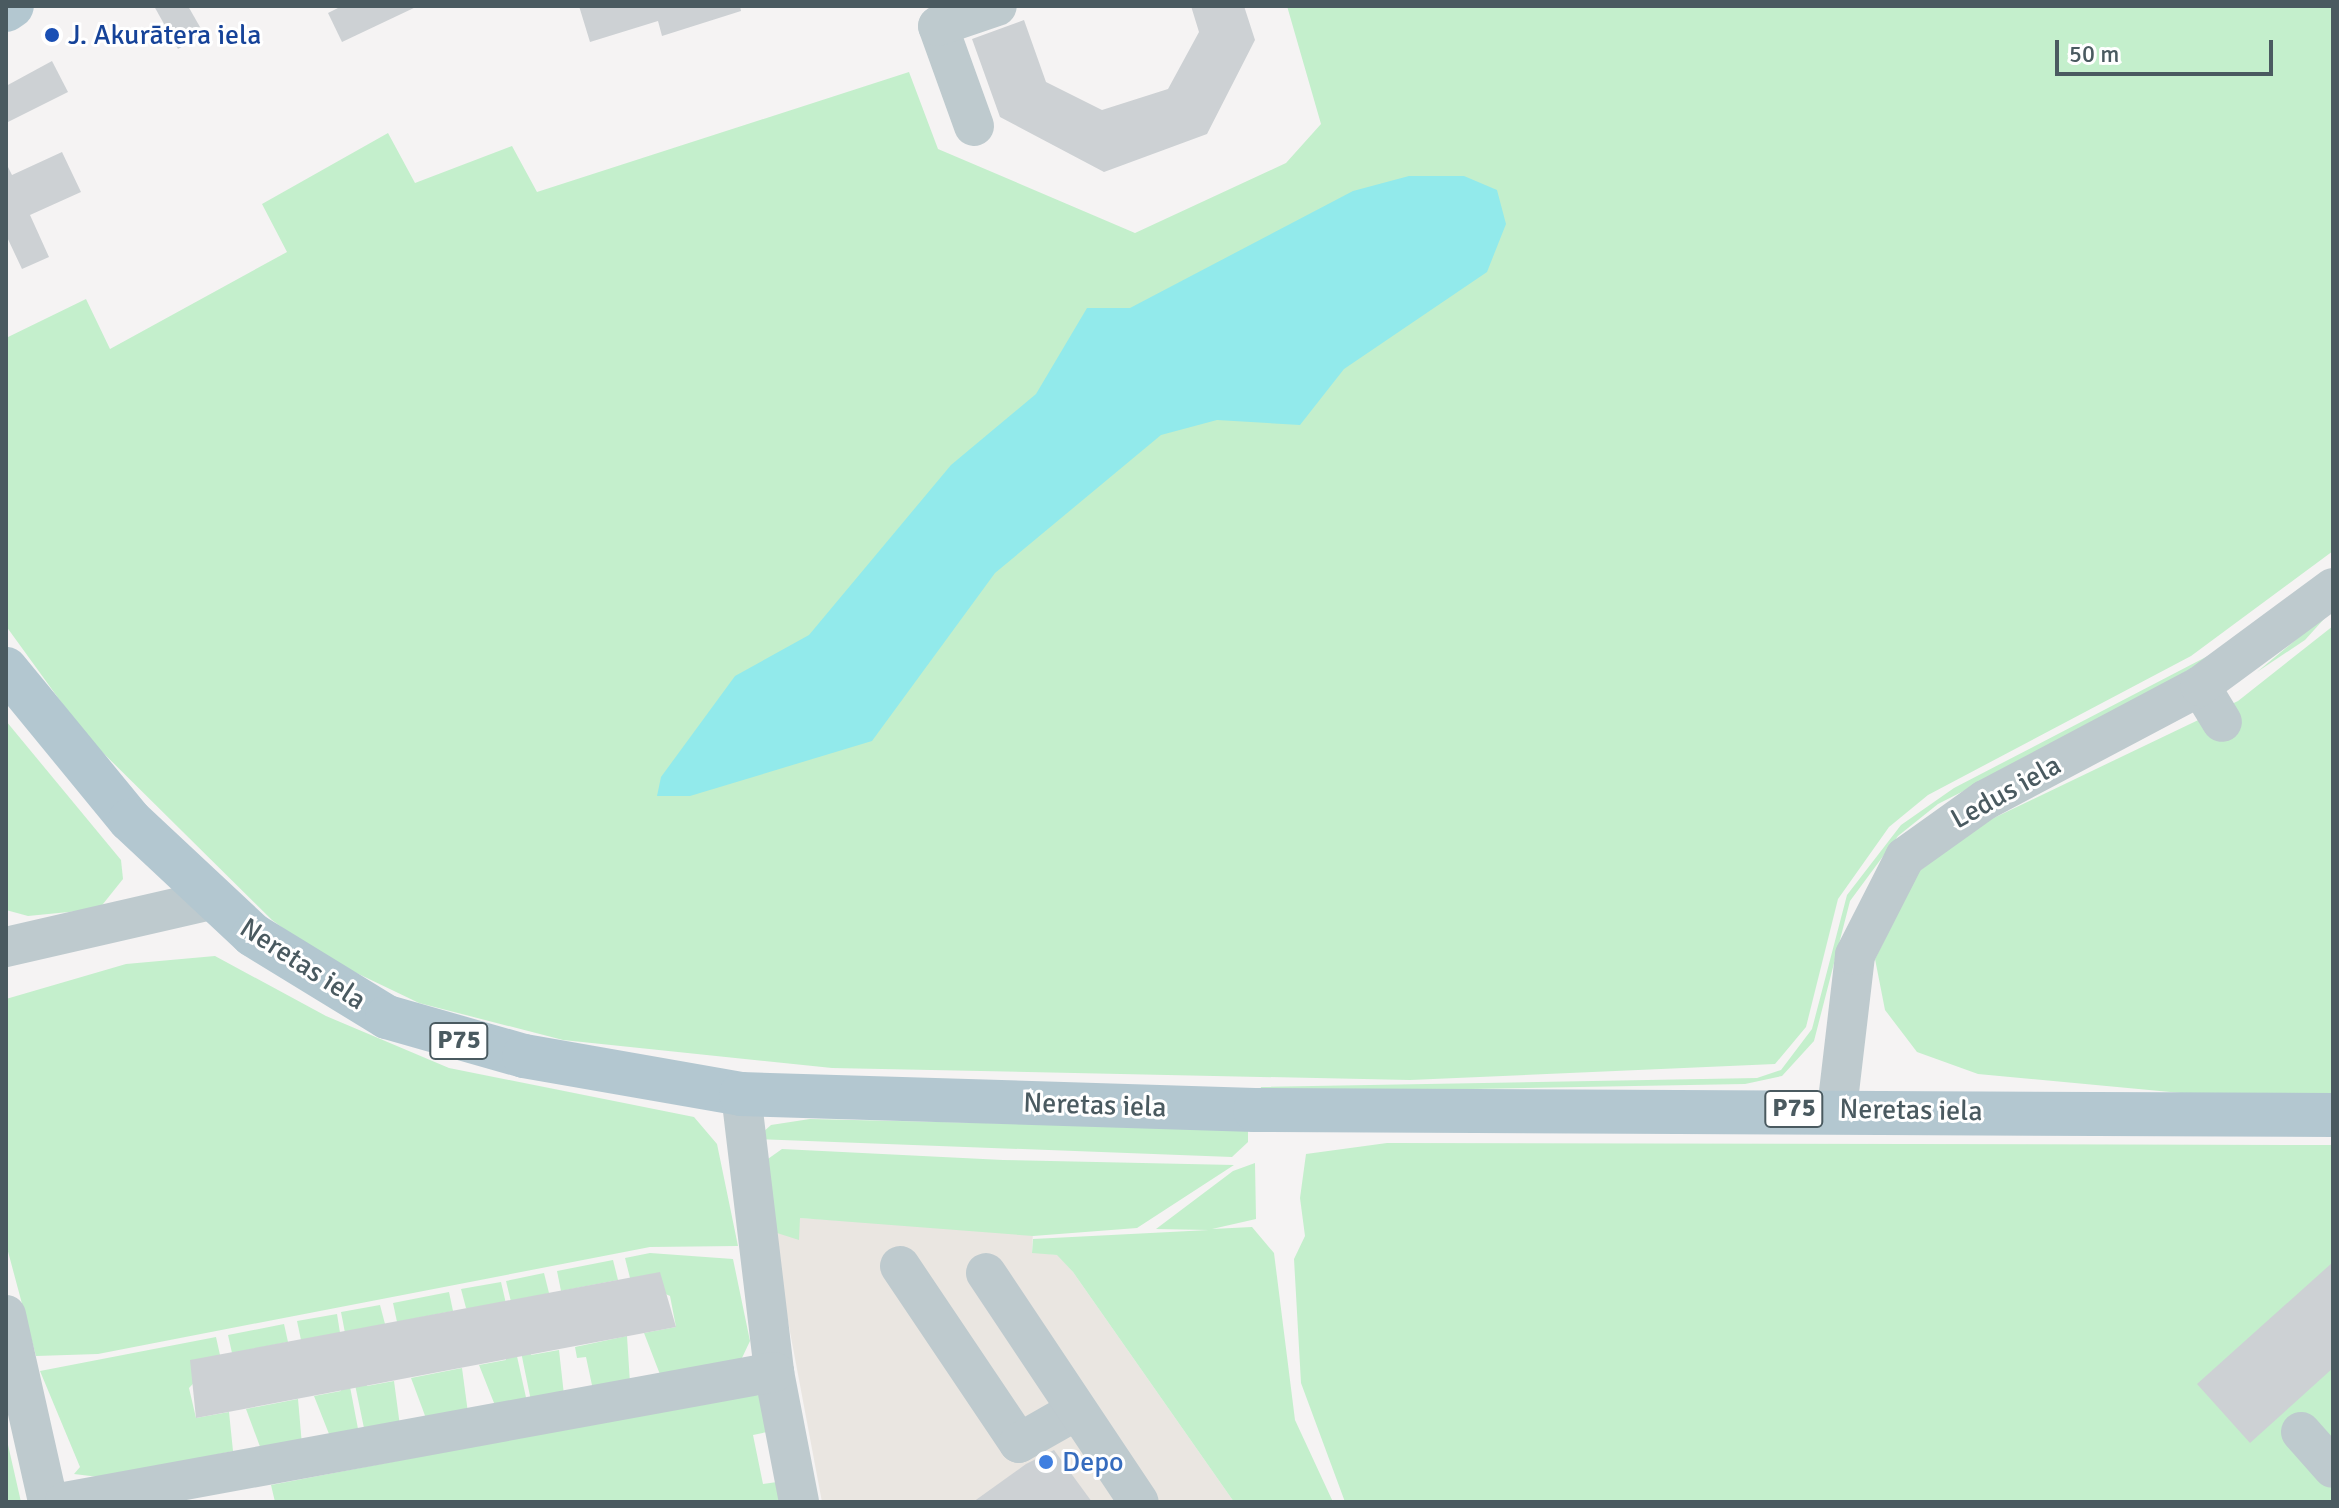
<!DOCTYPE html>
<html>
<head>
<meta charset="utf-8">
<style>
	body { margin:0 }
	#map { position:relative; width:2339px; height:1508px; overflow:hidden; background:#f5f3f3; font-family:Signika,sans-serif }
	div>[style] { position:absolute }
	.commercial>* { inset:0; background:#eae6e1 }
	.green>* { inset:0; background:#c4efcc }
	.water>* { inset:0; background:#92eaeb }
	.building>* { inset:0; background:#cdd1d4 }
	.minor>* { height:40px; margin:-20px; padding:0 20px; transform-origin:20px; border-radius:20px; background:#becace }
	.major>* { height:44px; margin:-22px; padding:0 22px; transform-origin:22px; border-radius:22px; background:#b3c7d0 }
	.dots>* { width:22px; height:22px; translate:-50% -50%; box-sizing:border-box; border:4px solid #fff; border-radius:50% }
	span { translate:-50% -50%; white-space:nowrap; text-align:center; line-height:1.15; -webkit-text-stroke:6px #fff; paint-order:stroke }
	.shield-label span { padding:2px 6px; background:#fff; border:2px solid; border-radius:6px; -webkit-text-stroke-width:0 }
	.shield-label { font-size:26px; color:#4a5a60; font-weight:700 }
	.transit-label { font-size:28px; color:#164399 }
	.left { translate:0 -50%; text-align:left }
	.street-label { font-size:28px; color:#4a5a60 }
	.shop-label { font-size:28px; color:#366cbe }
	.frame { position:absolute; inset:0; border:8px solid #4a5a60; pointer-events:none }
	.scale { position:absolute; left:2055px; top:40px; width:218px; height:36px; box-sizing:border-box; border:4px solid #4a5a60; border-top:0; padding-left:10px; font-size:24px; line-height:28px; white-space:nowrap; color:#4a5a60; -webkit-text-stroke:6px #fff; paint-order:stroke }
</style>
</head>
<body>
<div id="map">
	<div class="commercial">
		<div style="clip-path:polygon(800px 1218px,1033px 1232px,1032px 1252px,1058px 1255px,1073px 1272px,1234px 1502px,822px 1502px,781px 1284px,777px 1233px)"></div>
	</div>
	<div class="green">
		<div style="clip-path:polygon(1287px 6px,2333px 6px,2333px 551px,2191px 656px,1928px 795px,1889px 827px,1838px 899px,1806px 1027px,1775px 1064px,1410px 1080px,832px 1068px,563px 1040px,419px 1003px,319px 955px,272px 920px,85px 735px,6px 626px,6px 338px,86px 299px,110px 349px,287px 252px,262px 204px,388px 133px,415px 183px,512px 146px,537px 192px,909px 72px,938px 149px,1135px 233px,1286px 163px,1321px 124px)"></div>
		<div style="clip-path:polygon(2333px 609px,2305px 640px,2257px 672px)"></div>
		<div style="clip-path:polygon(2333px 626px,2333px 1097px,2213px 1096px,1978px 1074px,1917px 1052px,1885px 1010px,1875px 959px,1918px 872px,1979px 825px,2238px 701px)"></div>
		<div style="clip-path:polygon(2227px 646px,2125px 709px,1938px 804px,1898px 836px,1850px 901px,1814px 1041px,1782px 1076px,1745px 1084px,1260px 1093px,1261px 1087px,1757px 1078px,1781px 1070px,1812px 1029px,1847px 895px,1901px 825px,1954px 788px)"></div>
		<div style="clip-path:polygon(6px 721px,121px 860px,123px 879px,99px 909px,28px 916px,6px 910px)"></div>
		<div style="clip-path:polygon(215px 956px,326px 1016px,449px 1068px,694px 1117px,717px 1144px,738px 1246px,650px 1247px,98px 1354px,36px 1356px,6px 1244px,6px 999px,126px 964px)"></div>
		<div style="clip-path:polygon(810px 1119px,1248px 1129px,1248px 1142px,1232px 1157px,755px 1139px,771px 1125px)"></div>
		<div style="clip-path:polygon(1387px 1143px,2333px 1145px,2333px 1502px,1345px 1502px,1301px 1383px,1294px 1259px,1305px 1236px,1300px 1198px,1306px 1154px)"></div>
		<div style="clip-path:polygon(782px 1149px,1003px 1160px,1234px 1165px,1137px 1228px,1033px 1236px,800px 1218px,799px 1240px,777px 1233px,765px 1161px)"></div>
		<div style="clip-path:polygon(1255px 1163px,1256px 1219px,1212px 1229px,1252px 1227px,1274px 1253px,1295px 1420px,1333px 1502px,1234px 1502px,1073px 1272px,1057px 1255px,1032px 1253px,1033px 1239px,1209px 1230px,1156px 1229px,1233px 1171px)"></div>
		<div style="clip-path:polygon(650px 1253px,733px 1259px,750px 1341px,741px 1360px,661px 1377px,644px 1333px,676px 1327px,670px 1296px,630px 1278px,625px 1258px)"></div>
		<div style="clip-path:polygon(613px 1260px,618px 1280px,561px 1291px,557px 1271px)"></div>
		<div style="clip-path:polygon(544px 1273px,549px 1293px,512px 1306px,506px 1281px)"></div>
		<div style="clip-path:polygon(501px 1282px,507px 1308px,466px 1308px,461px 1289px)"></div>
		<div style="clip-path:polygon(449px 1292px,453px 1311px,397px 1322px,393px 1303px)"></div>
		<div style="clip-path:polygon(380px 1305px,385px 1324px,346px 1338px,341px 1312px)"></div>
		<div style="clip-path:polygon(337px 1314px,341px 1339px,301px 1340px,297px 1321px)"></div>
		<div style="clip-path:polygon(284px 1324px,288px 1342px,232px 1353px,228px 1335px)"></div>
		<div style="clip-path:polygon(527px 1336px,531px 1355px,559px 1350px,564px 1395px,531px 1401px,518px 1337px)"></div>
		<div style="clip-path:polygon(627px 1336px,630px 1383px,593px 1390px,586px 1357px,577px 1358px,575px 1347px)"></div>
		<div style="clip-path:polygon(216px 1337px,220px 1355px,189px 1388px,196px 1418px,229px 1412px,233px 1451px,107px 1478px,74px 1474px,80px 1467px,40px 1371px)"></div>
		<div style="clip-path:polygon(513px 1338px,527px 1402px,496px 1408px,479px 1365px,506px 1360px,503px 1340px)"></div>
		<div style="clip-path:polygon(363px 1368px,367px 1386px,394px 1381px,400px 1426px,365px 1433px,352px 1370px)"></div>
		<div style="clip-path:polygon(462px 1368px,468px 1413px,427px 1421px,411px 1378px)"></div>
		<div style="clip-path:polygon(347px 1371px,359px 1434px,331px 1439px,314px 1396px,341px 1391px,338px 1372px)"></div>
		<div style="clip-path:polygon(751px 1393px,760px 1396px,767px 1432px,753px 1435px,763px 1484px,777px 1482px,781px 1502px,275px 1502px,271px 1485px)"></div>
		<div style="clip-path:polygon(298px 1399px,302px 1445px,262px 1452px,246px 1409px)"></div>
		<div style="clip-path:polygon(6px 1436px,21px 1502px,6px 1502px)"></div>
	</div>
	<div class="water">
		<div style="clip-path:polygon(1409px 176px,1464px 176px,1497px 190px,1506px 224px,1487px 272px,1344px 369px,1300px 425px,1217px 420px,1161px 435px,995px 573px,872px 741px,690px 796px,657px 796px,661px 777px,735px 676px,809px 635px,951px 465px,1036px 394px,1087px 308px,1130px 308px,1353px 191px)"></div>
	</div>
	<div class="building">
		<div style="clip-path:polygon(154px 6px,188px 6px,204px 34px,178px 49px)"></div>
		<div style="clip-path:polygon(342px 6px,418px 6px,342px 42px,328px 13px)"></div>
		<div style="clip-path:polygon(579px 6px,740px 6px,741px 11px,662px 36px,658px 21px,590px 42px)"></div>
		<div style="clip-path:polygon(1191px 6px,1244px 6px,1255px 40px,1207px 134px,1104px 172px,1000px 117px,972px 39px,1024px 20px,1046px 82px,1102px 110px,1168px 89px,1199px 32px)"></div>
		<div style="clip-path:polygon(52px 61px,68px 92px,6px 123px,6px 86px)"></div>
		<div style="clip-path:polygon(62px 152px,81px 192px,30px 215px,49px 257px,22px 269px,6px 235px,6px 163px,12px 175px)"></div>
		<div style="clip-path:polygon(2333px 1262px,2333px 1368px,2250px 1443px,2197px 1384px)"></div>
		<div style="clip-path:polygon(660px 1272px,676px 1327px,196px 1418px,190px 1360px)"></div>
		<div style="clip-path:polygon(1054px 1450px,1092px 1502px,973px 1502px,1026px 1464px)"></div>
	</div>
	<div class="minor">
		<div style="left:974px;top:126px;width:106px;rotate:-109.8deg"></div>
		<div style="left:938px;top:26px;width:62px;rotate:-18.7deg"></div>
		<div style="left:2200px;top:686px;width:42px;rotate:58.6deg"></div>
		<div style="left:6px;top:947px;width:210px;rotate:-12.9deg"></div>
		<div style="left:741px;top:1094px;width:280px;rotate:83.2deg"></div>
		<div style="left:774px;top:1372px;width:132px;rotate:79.1deg"></div>
		<div style="left:1837px;top:1109px;width:155px;rotate:-83.3deg"></div>
		<div style="left:1855px;top:955px;width:110px;rotate:-63deg"></div>
		<div style="left:1905px;top:857px;width:98px;rotate:-35.5deg"></div>
		<div style="left:1985px;top:800px;width:243px;rotate:-27.9deg"></div>
		<div style="left:2200px;top:686px;width:165px;rotate:-36.4deg"></div>
		<div style="left:900px;top:1266px;width:213px;rotate:56.1deg"></div>
		<div style="left:1019px;top:1443px;width:64px;rotate:-29.7deg"></div>
		<div style="left:986px;top:1273px;width:275px;rotate:56.3deg"></div>
		<div style="left:6px;top:1315px;width:192px;rotate:77.3deg"></div>
		<div style="left:2301px;top:1432px;width:48px;rotate:48.4deg"></div>
		<div style="left:65px;top:1502px;width:721px;rotate:-10.39deg"></div>
	</div>
	<div class="major">
		<div style="left:6px;top:10px;width:7px;rotate:-34deg"></div>
		<div style="left:6px;top:669px;width:195px;rotate:50.6deg"></div>
		<div style="left:130px;top:820px;width:168px;rotate:43.1deg"></div>
		<div style="left:253px;top:935px;width:157px;rotate:31.5deg"></div>
		<div style="left:387px;top:1017px;width:142px;rotate:15.9deg"></div>
		<div style="left:524px;top:1056px;width:220px;rotate:9.9deg"></div>
		<div style="left:741px;top:1094px;width:514px;rotate:1.78deg"></div>
		<div style="left:1255px;top:1110px;width:1078px;rotate:0.27deg"></div>
	</div>
	<div class="dots">
		<div style="left:52px;top:35px;background:#1a4fb4"></div>
		<div style="left:1046px;top:1462px;background:#3f7fe0"></div>
	</div>
	<div class="shield-label">
		<span style="left:459px;top:1041px">P75</span>
		<span style="left:1794px;top:1109px">P75</span>
	</div>
	<div class="transit-label">
		<span class="left" style="left:68px;top:35px">J. Akurātera iela</span>
	</div>
	<div class="street-label">
		<span style="left:2006px;top:792px;rotate:-29deg">Ledus iela</span>
		<span style="left:303px;top:964px;rotate:33deg">Neretas iela</span>
		<span style="left:1095px;top:1105px;rotate:2deg">Neretas iela</span>
		<span style="left:1911px;top:1110px;rotate:1deg">Neretas iela</span>
	</div>
	<div class="shop-label">
		<span class="left" style="left:1062px;top:1462px">Depo</span>
	</div>
	<div class="frame"></div>
	<div class="scale">50 m</div>
</div>
</body>
</html>
